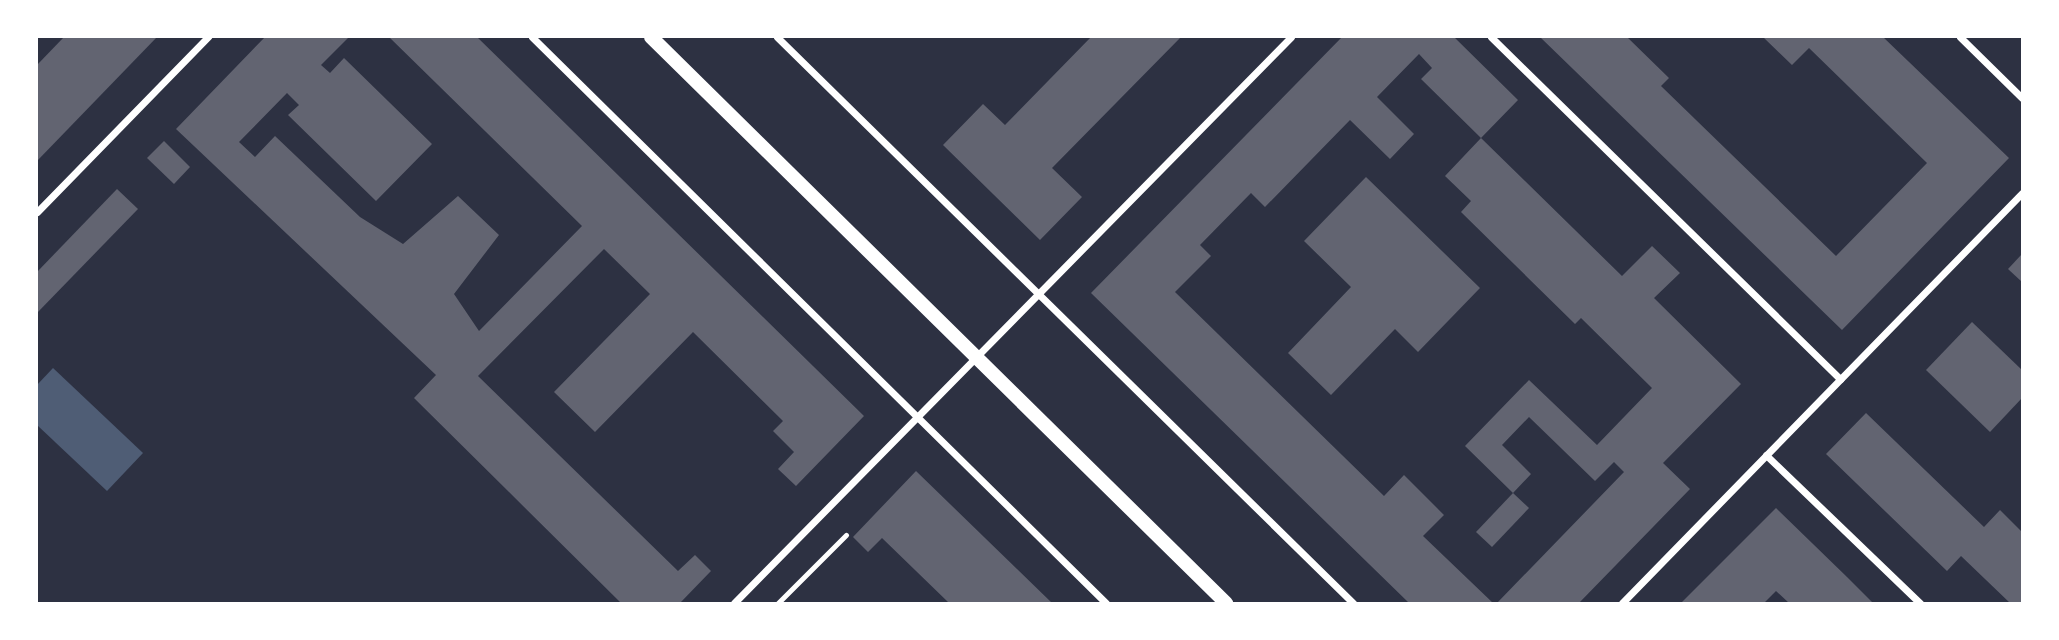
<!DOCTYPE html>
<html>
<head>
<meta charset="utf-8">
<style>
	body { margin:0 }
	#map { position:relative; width:2059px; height:640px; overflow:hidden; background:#2d3142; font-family:"Noto Serif",serif }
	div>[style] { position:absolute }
	.water>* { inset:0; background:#4f5d75 }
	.building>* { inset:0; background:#626471 }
	.path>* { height:4.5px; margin:-2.25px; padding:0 2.25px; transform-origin:2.25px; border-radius:2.25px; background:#fff }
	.minor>* { height:7px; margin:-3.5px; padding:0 3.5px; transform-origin:3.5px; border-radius:3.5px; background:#fff }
	.secondary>* { height:14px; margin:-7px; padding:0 7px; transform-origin:7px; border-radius:7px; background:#fff }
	span { translate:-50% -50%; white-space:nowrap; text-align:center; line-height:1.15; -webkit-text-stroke:5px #fff; paint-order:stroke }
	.frame { position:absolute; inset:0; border:38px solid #fff; pointer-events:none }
</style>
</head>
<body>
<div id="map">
	<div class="water">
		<div style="clip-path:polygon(53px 368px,143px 453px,107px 491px,37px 425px,37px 385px)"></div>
	</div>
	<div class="building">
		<div style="clip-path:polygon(64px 37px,157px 37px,37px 161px,37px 65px)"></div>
		<div style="clip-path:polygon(265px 37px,349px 37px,321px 65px,330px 73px,344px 58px,432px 144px,376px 201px,288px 115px,299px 105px,287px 93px,239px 142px,255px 157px,275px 136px,360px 217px,403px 244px,458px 196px,499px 235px,454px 294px,479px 331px,582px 226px,389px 37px,477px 37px,864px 416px,796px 486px,778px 469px,794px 452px,773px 431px,783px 421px,693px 332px,595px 432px,554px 392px,650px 294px,604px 249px,478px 376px,678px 571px,695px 555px,711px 571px,680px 603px,621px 603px,414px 398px,436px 375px,176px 129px)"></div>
		<div style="clip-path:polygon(1091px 37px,1181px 37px,1052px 168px,1082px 197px,1040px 240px,943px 145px,983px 104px,1005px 125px)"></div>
		<div style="clip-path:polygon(1342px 37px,1454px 37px,1518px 100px,1481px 138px,1421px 79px,1432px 68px,1419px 54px,1377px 97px,1414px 134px,1390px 159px,1350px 120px,1265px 207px,1251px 193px,1200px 245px,1211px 256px,1175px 292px,1384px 496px,1404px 475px,1444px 515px,1423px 536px,1493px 603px,1409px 603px,1091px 293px)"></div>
		<div style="clip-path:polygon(1540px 37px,1627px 37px,1669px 78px,1661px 86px,1836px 256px,1927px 163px,1809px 48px,1792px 65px,1763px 37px,1883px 37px,2009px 158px,1842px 330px)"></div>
		<div style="clip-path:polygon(1481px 138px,1622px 276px,1652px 246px,1680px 273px,1654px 298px,1741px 384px,1663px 463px,1690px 489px,1579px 603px,1497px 603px,1624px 472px,1614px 462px,1595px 481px,1529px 417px,1502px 445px,1531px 474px,1513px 493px,1465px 446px,1529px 380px,1597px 445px,1652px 388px,1581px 318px,1575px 324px,1461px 212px,1471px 201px,1445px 176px)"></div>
		<div style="clip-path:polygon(164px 141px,190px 167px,174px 184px,147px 158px)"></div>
		<div style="clip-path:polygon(1366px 177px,1480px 288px,1418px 352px,1395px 329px,1331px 395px,1288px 353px,1351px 287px,1304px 241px)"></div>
		<div style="clip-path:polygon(117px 189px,138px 209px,37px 313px,37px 272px)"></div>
		<div style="clip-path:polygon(2022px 254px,2022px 282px,2008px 269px)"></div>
		<div style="clip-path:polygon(1972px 322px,2022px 370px,2022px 398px,1990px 432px,1926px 370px)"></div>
		<div style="clip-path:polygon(1866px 413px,1984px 527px,2000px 510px,2022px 532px,2022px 603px,2010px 603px,1961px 556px,1947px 571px,1826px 454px)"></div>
		<div style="clip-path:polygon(916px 471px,1052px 603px,949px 603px,882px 538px,868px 552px,853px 537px)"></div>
		<div style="clip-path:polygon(1513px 493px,1529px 508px,1492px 547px,1476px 532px)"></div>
		<div style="clip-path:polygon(1776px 508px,1847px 577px,1873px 603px,1789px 603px,1776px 591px,1764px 603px,1681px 603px)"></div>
	</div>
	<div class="path">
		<div style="left:778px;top:603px;width:96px;rotate:-45deg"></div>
	</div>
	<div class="minor">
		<div style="left:532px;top:37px;width:806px;rotate:44.6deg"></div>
		<div style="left:777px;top:37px;width:808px;rotate:44.5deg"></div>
		<div style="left:1491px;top:37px;width:489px;rotate:44.4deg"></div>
		<div style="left:1960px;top:37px;width:87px;rotate:44.5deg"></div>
		<div style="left:37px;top:212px;width:245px;rotate:-45.7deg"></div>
		<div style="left:1766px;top:455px;width:214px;rotate:43.9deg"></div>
		<div style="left:734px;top:603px;width:794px;rotate:-45.46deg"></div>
		<div style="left:1622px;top:603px;width:573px;rotate:-45.71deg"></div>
	</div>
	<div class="secondary">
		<div style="left:651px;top:37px;width:807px;rotate:44.55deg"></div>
	</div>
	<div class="frame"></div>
</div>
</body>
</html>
